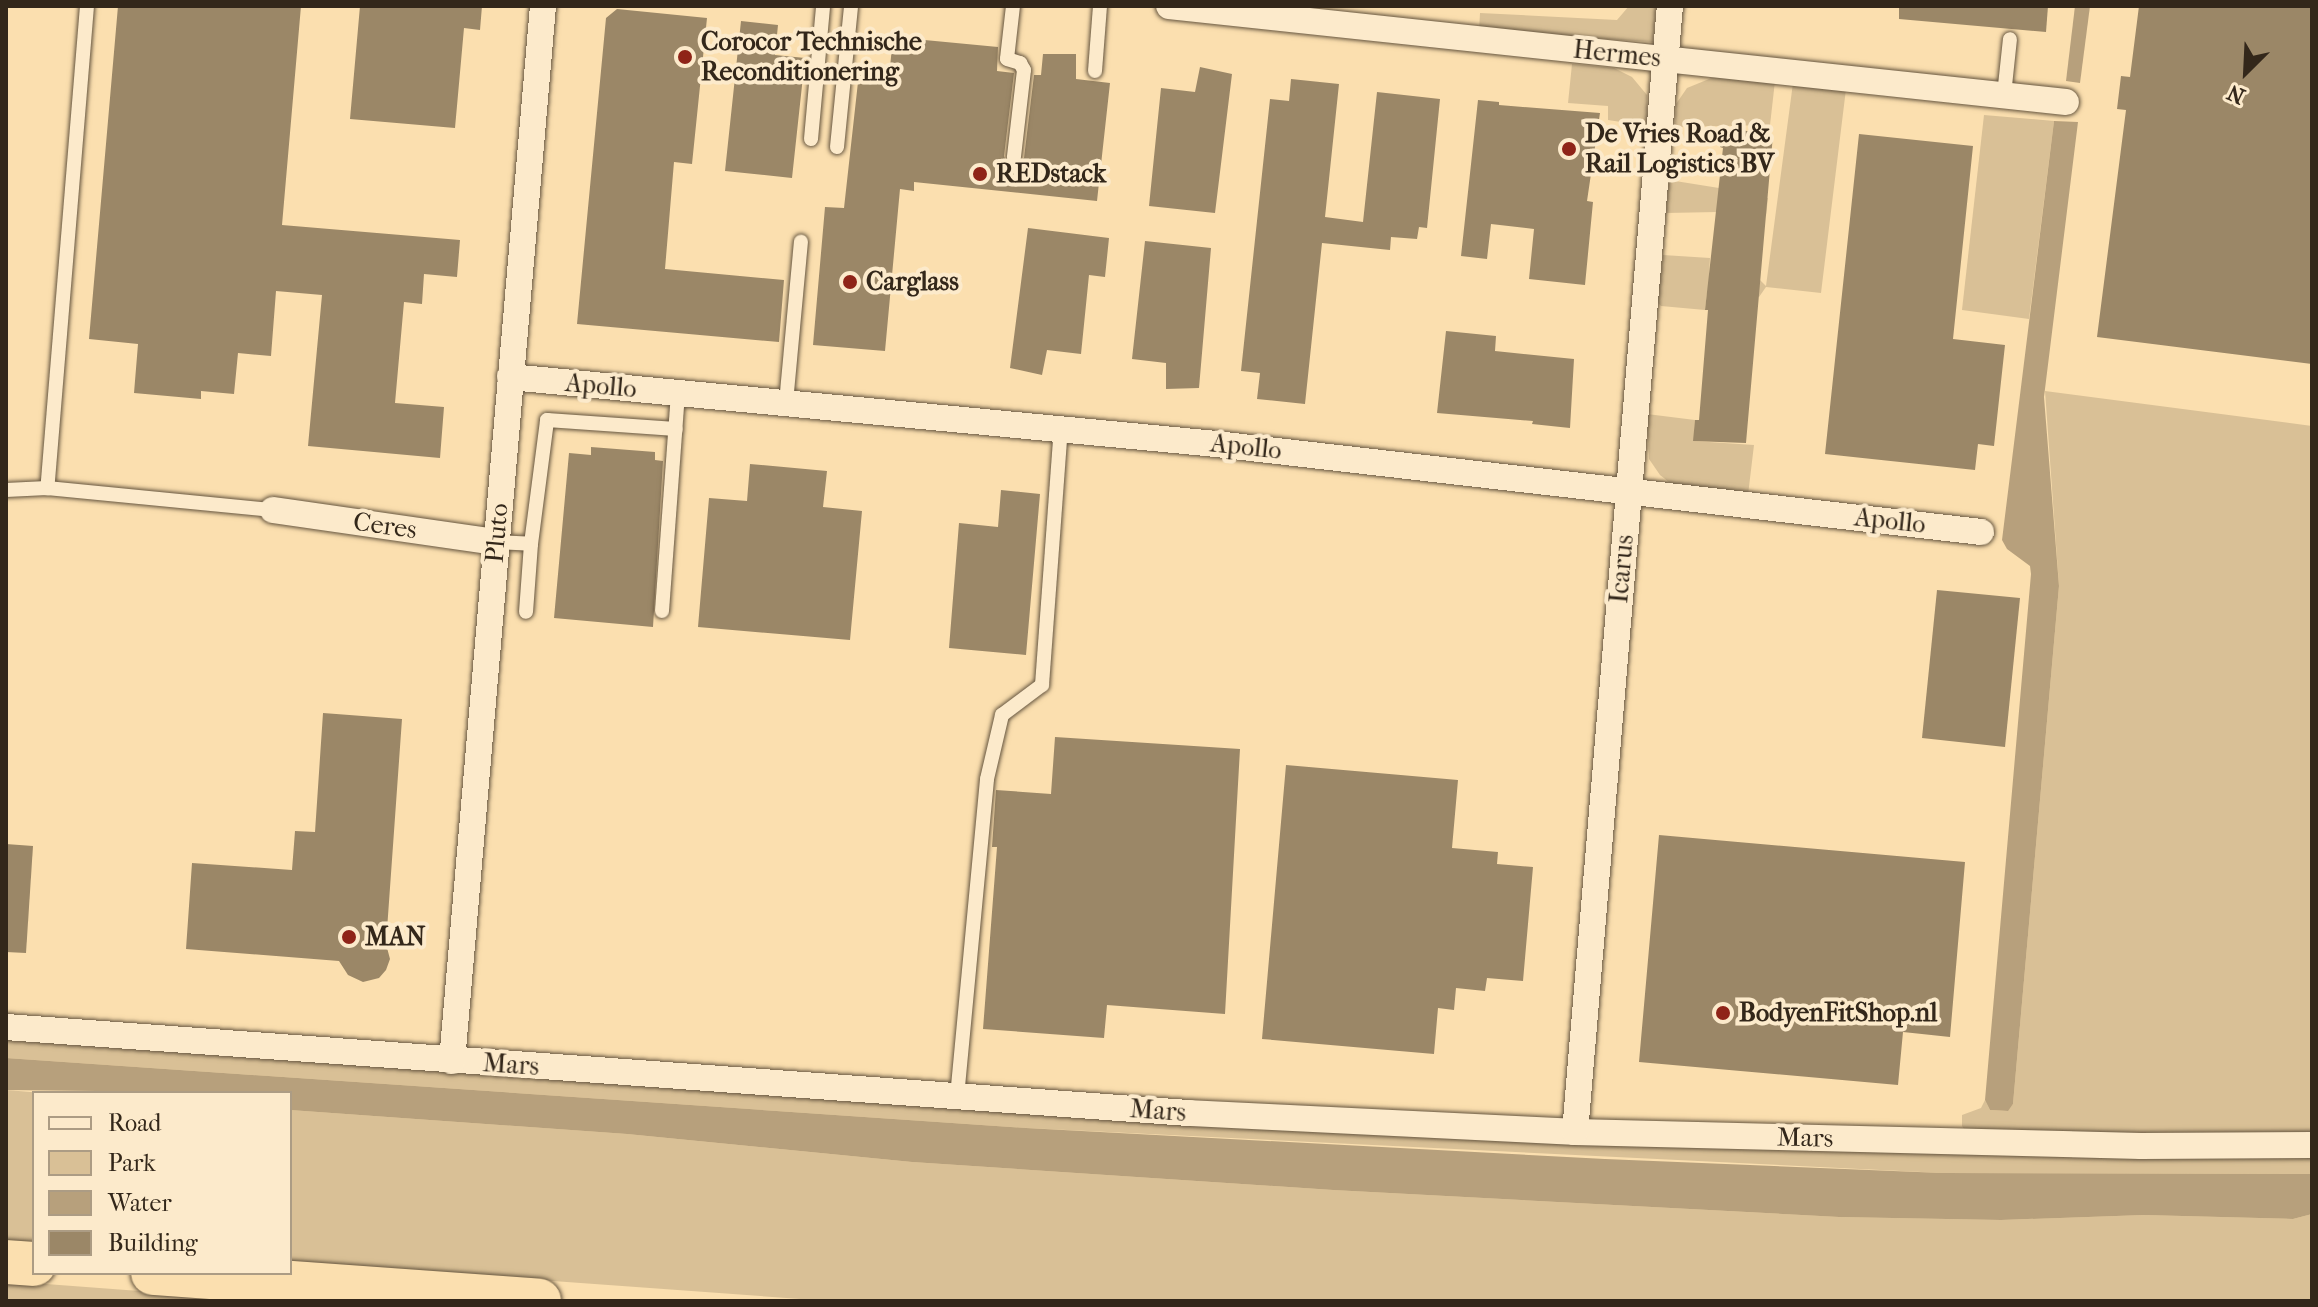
<!DOCTYPE html>
<html>
<head>
<meta charset="utf-8">
<style>
	body { margin:0 }
	#map { position:relative; width:2318px; height:1307px; overflow:hidden; background:#fbdfaf; font-family:"IM FELL French Canon",serif }
	div>[style] { position:absolute }
	.green>* { inset:0; background:#d9c096 }
	.water>* { inset:0; background:#b7a07c }
	.building>* { inset:0; background:#9b8767 }
	.roads { filter:drop-shadow(0 0 2px #65553f) drop-shadow(0 0 2px #65553f) }
	.service>* { height:14px; margin:-7px; padding:0 7px; transform-origin:7px; border-radius:7px; background:#fceacb }
	.minor>* { height:26px; margin:-13px; padding:0 13px; transform-origin:13px; border-radius:13px; background:#fceacb }
	.motorway>* { height:44px; margin:-22px; padding:0 22px; transform-origin:22px; border-radius:22px; background:#fbdfaf }
	.dots>* { width:22px; height:22px; translate:-50% -50%; box-sizing:border-box; border:4px solid #fceacb; border-radius:50% }
	span { translate:-50% -50%; white-space:nowrap; text-align:center; line-height:1.15; -webkit-text-stroke:8px #fceacb; paint-order:stroke }
	.poi-label { font-size:26px; color:#33271a; font-weight:700 }
	.left { translate:0 -50%; text-align:left }
	.street-label { font-size:26px; color:#33271a }
	.frame { position:absolute; inset:0; border:8px solid #33271a; pointer-events:none }
	.legend { position:absolute; left:32px; top:1091px; width:260px; height:184px; box-sizing:border-box; background:#fceacb; border:2px solid #ac9c84; margin:0; padding:10px 14px; list-style:none; font-size:24px; color:#33271a }
	.legend li { display:flex; align-items:center; gap:16px; height:40px }
	.legend b { width:40px; border:2px solid #ac9c84 }
	.north { position:absolute; left:2206px; top:32px; width:80px; height:80px; -webkit-text-stroke:6px #fceacb; paint-order:stroke; rotate:204deg; font-size:22px; font-weight:700; line-height:32px; text-align:center; color:#33271a }
	.north::after { content:''; display:block; margin:auto; width:28px; height:36px; background:#33271a; clip-path:polygon(50% 0,100% 100%,50% 72%,0 100%) }
</style>
</head>
<body>
<div id="map">
	<div class="green">
		<div style="clip-path:polygon(1629px 6px,1656px 6px,1653px 42px,1479px 31px,1480px 13px,1617px 20px)"></div>
		<div style="clip-path:polygon(1572px 64px,1614px 68px,1632px 77px,1647px 95px,1647px 126px,1608px 120px,1608px 106px,1568px 103px)"></div>
		<div style="clip-path:polygon(1714px 77px,1775px 81px,1770px 125px,1675px 127px,1676px 104px,1687px 88px)"></div>
		<div style="clip-path:polygon(1793px 83px,1846px 89px,1821px 293px,1766px 287px,1759px 297px,1707px 293px,1705px 310px,1661px 306px,1657px 302px,1663px 255px,1710px 258px,1709px 274px,1760px 280px,1766px 286px)"></div>
		<div style="clip-path:polygon(1984px 115px,2054px 121px,2029px 319px,1962px 310px)"></div>
		<div style="clip-path:polygon(1669px 180px,1719px 188px,1719px 194px,1768px 198px,1766px 216px,1717px 212px,1666px 213px)"></div>
		<div style="clip-path:polygon(2045px 391px,2312px 426px,2312px 1133px,1966px 1132px,1962px 1126px,1962px 1115px,1981px 1108px,1985px 1100px,1990px 1110px,2007px 1111px,2013px 1104px,2059px 586px)"></div>
		<div style="clip-path:polygon(1647px 414px,1695px 420px,1694px 441px,1754px 445px,1748px 495px,1679px 490px,1660px 475px,1649px 459px)"></div>
		<div style="clip-path:polygon(6px 1040px,1199px 1126px,2312px 1157px,2312px 1174px,1942px 1173px,1026px 1128px,6px 1058px)"></div>
		<div style="clip-path:polygon(6px 1090px,43px 1093px,34px 1093px,34px 1244px,6px 1242px)"></div>
		<div style="clip-path:polygon(290px 1110px,627px 1134px,912px 1162px,1333px 1190px,1839px 1217px,2001px 1220px,2144px 1215px,2293px 1219px,2312px 1214px,2312px 1301px,828px 1301px,290px 1262px)"></div>
		<div style="clip-path:polygon(6px 1281px,274px 1301px,6px 1301px)"></div>
	</div>
	<div class="water">
		<div style="clip-path:polygon(2075px 6px,2090px 6px,2080px 83px,2066px 81px)"></div>
		<div style="clip-path:polygon(2054px 121px,2078px 122px,2044px 397px,2059px 586px,2013px 1104px,2008px 1111px,1990px 1110px,1985px 1100px,2031px 574px,2030px 566px,2007px 549px,2002px 540px)"></div>
		<div style="clip-path:polygon(6px 1058px,1026px 1128px,1605px 1159px,1942px 1173px,2312px 1174px,2312px 1214px,2293px 1219px,2144px 1215px,2001px 1220px,1839px 1217px,1333px 1190px,912px 1162px,627px 1134px,290px 1110px,290px 1093px,6px 1090px)"></div>
	</div>
	<div class="building">
		<div style="clip-path:polygon(118px 6px,301px 6px,282px 225px,460px 240px,457px 277px,424px 274px,422px 304px,404px 302px,395px 403px,444px 407px,440px 458px,308px 446px,322px 295px,276px 291px,271px 356px,238px 353px,234px 394px,201px 391px,201px 399px,134px 393px,138px 344px,89px 339px)"></div>
		<div style="clip-path:polygon(360px 6px,482px 6px,480px 30px,464px 28px,455px 128px,350px 119px)"></div>
		<div style="clip-path:polygon(1899px 6px,2048px 6px,2046px 32px,1899px 19px)"></div>
		<div style="clip-path:polygon(2139px 6px,2312px 6px,2312px 364px,2097px 337px,2126px 110px,2117px 109px,2121px 76px,2130px 77px)"></div>
		<div style="clip-path:polygon(617px 9px,707px 18px,692px 164px,674px 162px,665px 269px,784px 280px,779px 342px,577px 324px,606px 18px)"></div>
		<div style="clip-path:polygon(741px 21px,778px 25px,775px 55px,805px 58px,792px 178px,725px 171px)"></div>
		<div style="clip-path:polygon(893px 37px,998px 47px,997px 71px,1014px 73px,1004px 156px,1007px 164px,1014px 167px,1024px 158px,1034px 75px,1041px 75px,1043px 54px,1076px 54px,1076px 79px,1110px 83px,1097px 201px,914px 182px,914px 191px,900px 189px,885px 351px,813px 345px,825px 207px,844px 208px,860px 64px,890px 67px)"></div>
		<div style="clip-path:polygon(1200px 67px,1232px 74px,1215px 213px,1149px 206px,1161px 88px,1195px 92px)"></div>
		<div style="clip-path:polygon(1291px 79px,1339px 84px,1325px 217px,1363px 222px,1377px 92px,1440px 99px,1427px 228px,1419px 227px,1417px 239px,1391px 237px,1390px 250px,1322px 243px,1305px 404px,1257px 399px,1260px 373px,1241px 371px,1270px 99px,1289px 101px)"></div>
		<div style="clip-path:polygon(1478px 100px,1499px 102px,1499px 105px,1600px 113px,1587px 201px,1593px 202px,1585px 285px,1529px 279px,1534px 229px,1491px 224px,1487px 259px,1461px 256px)"></div>
		<div style="clip-path:polygon(1721px 127px,1773px 135px,1746px 443px,1693px 441px,1695px 420px,1699px 420px,1708px 310px,1705px 310px,1723px 148px,1720px 147px)"></div>
		<div style="clip-path:polygon(1859px 134px,1973px 146px,1953px 339px,2005px 345px,1994px 446px,1978px 444px,1975px 470px,1825px 454px)"></div>
		<div style="clip-path:polygon(1028px 228px,1109px 238px,1105px 277px,1089px 275px,1081px 354px,1047px 350px,1042px 375px,1010px 368px)"></div>
		<div style="clip-path:polygon(1145px 241px,1211px 248px,1199px 388px,1166px 389px,1166px 363px,1132px 359px)"></div>
		<div style="clip-path:polygon(1446px 331px,1496px 336px,1495px 351px,1574px 359px,1570px 428px,1532px 424px,1533px 421px,1437px 413px)"></div>
		<div style="clip-path:polygon(591px 447px,655px 452px,655px 460px,663px 461px,653px 627px,554px 618px,569px 453px,591px 455px)"></div>
		<div style="clip-path:polygon(750px 464px,827px 471px,823px 507px,862px 511px,850px 640px,698px 627px,709px 498px,747px 501px)"></div>
		<div style="clip-path:polygon(1001px 490px,1040px 494px,1026px 655px,949px 648px,959px 523px,998px 527px)"></div>
		<div style="clip-path:polygon(1937px 590px,2020px 598px,2005px 747px,1922px 738px)"></div>
		<div style="clip-path:polygon(323px 713px,402px 719px,386px 944px,390px 959px,386px 970px,379px 978px,363px 982px,348px 975px,339px 961px,186px 949px,192px 863px,292px 870px,295px 831px,315px 832px)"></div>
		<div style="clip-path:polygon(1055px 737px,1240px 749px,1225px 1014px,1107px 1005px,1104px 1038px,983px 1029px,997px 847px,992px 847px,996px 790px,1051px 794px)"></div>
		<div style="clip-path:polygon(1286px 765px,1458px 780px,1452px 848px,1498px 852px,1497px 864px,1533px 867px,1523px 981px,1487px 978px,1485px 991px,1456px 988px,1454px 1010px,1438px 1008px,1434px 1054px,1262px 1039px)"></div>
		<div style="clip-path:polygon(1659px 835px,1965px 862px,1950px 1037px,1903px 1032px,1898px 1085px,1639px 1062px)"></div>
		<div style="clip-path:polygon(6px 844px,33px 846px,26px 953px,6px 952px)"></div>
	</div>
	<div class="roads">
		<div class="service">
			<div style="left:87px;top:6px;width:484px;rotate:94.7deg"></div>
			<div style="left:47px;top:488px;width:227px;rotate:5.6deg"></div>
			<div style="left:1013px;top:6px;width:53px;rotate:96.5deg"></div>
			<div style="left:1007px;top:59px;width:14px;rotate:17deg"></div>
			<div style="left:1020px;top:63px;width:8px;rotate:60deg"></div>
			<div style="left:1024px;top:70px;width:88px;rotate:96.6deg"></div>
			<div style="left:1095px;top:71px;width:65px;rotate:-85.6deg"></div>
			<div style="left:2004px;top:95px;width:56px;rotate:-83.9deg"></div>
			<div style="left:811px;top:139px;width:134px;rotate:-84.8deg"></div>
			<div style="left:837px;top:147px;width:142px;rotate:-84.3deg"></div>
			<div style="left:786px;top:403px;width:162px;rotate:-84.7deg"></div>
			<div style="left:6px;top:490px;width:41px;rotate:-2.8deg"></div>
			<div style="left:496px;top:542px;width:35px;rotate:3deg"></div>
			<div style="left:531px;top:544px;width:68px;rotate:94.2deg"></div>
			<div style="left:531px;top:544px;width:125px;rotate:-82.6deg"></div>
			<div style="left:547px;top:420px;width:129px;rotate:4deg"></div>
			<div style="left:662px;top:611px;width:219px;rotate:-85.8deg"></div>
			<div style="left:957px;top:1097px;width:319px;rotate:-84.6deg"></div>
			<div style="left:987px;top:779px;width:66px;rotate:-76.8deg"></div>
			<div style="left:1002px;top:715px;width:50px;rotate:-36.9deg"></div>
			<div style="left:1042px;top:685px;width:257px;rotate:-85.8deg"></div>
		</div>
		<div class="minor">
			<div style="left:1169px;top:6px;width:902px;rotate:6.11deg"></div>
			<div style="left:510px;top:377px;width:709px;rotate:5.42deg"></div>
			<div style="left:1216px;top:444px;width:770px;rotate:6.56deg"></div>
			<div style="left:273px;top:510px;width:225px;rotate:8.2deg"></div>
			<div style="left:6px;top:1027px;width:1186px;rotate:4.16deg"></div>
			<div style="left:1189px;top:1113px;width:386px;rotate:2.8deg"></div>
			<div style="left:1575px;top:1132px;width:566px;rotate:1.42deg"></div>
			<div style="left:2141px;top:1146px;width:171px;rotate:-0.3deg"></div>
			<div style="left:452px;top:1061px;width:1059px;rotate:-85.07deg"></div>
			<div style="left:1575px;top:1132px;width:1130px;rotate:-85.18deg"></div>
		</div>
		<div class="motorway">
			<div style="left:6px;top:1262px;width:28px;rotate:4deg"></div>
			<div style="left:153px;top:1273px;width:387px;rotate:4.1deg"></div>
		</div>
	</div>
	<div class="dots">
		<div style="left:685px;top:57px;background:#8f2418"></div>
		<div style="left:1569px;top:149px;background:#8f2418"></div>
		<div style="left:980px;top:174px;background:#8f2418"></div>
		<div style="left:850px;top:282px;background:#8f2418"></div>
		<div style="left:349px;top:937px;background:#8f2418"></div>
		<div style="left:1723px;top:1013px;background:#8f2418"></div>
	</div>
	<div class="poi-label">
		<span class="left" style="left:701px;top:57px">Corocor Technische<br>Reconditionering</span>
		<span class="left" style="left:1585px;top:149px">De Vries Road &amp;<br>Rail Logistics BV</span>
		<span class="left" style="left:996px;top:174px">REDstack</span>
		<span class="left" style="left:866px;top:282px">Carglass</span>
		<span class="left" style="left:365px;top:937px">MAN</span>
		<span class="left" style="left:1739px;top:1013px">BodyenFitShop.nl</span>
	</div>
	<div class="street-label">
		<span style="left:1617px;top:54px;rotate:6deg">Hermes</span>
		<span style="left:601px;top:386px;rotate:5deg">Apollo</span>
		<span style="left:1246px;top:447px;rotate:6deg">Apollo</span>
		<span style="left:1890px;top:521px;rotate:6deg">Apollo</span>
		<span style="left:385px;top:526px;rotate:8deg">Ceres</span>
		<span style="left:497px;top:533px;rotate:-85deg">Pluto</span>
		<span style="left:1622px;top:569px;rotate:-85deg">Icarus</span>
		<span style="left:511px;top:1065px;rotate:4deg">Mars</span>
		<span style="left:1158px;top:1111px;rotate:4deg">Mars</span>
		<span style="left:1805px;top:1138px;rotate:1deg">Mars</span>
	</div>
	<div class="frame"></div>
	<ul class="legend">
	<li><b style="height:10px;background:#fceacb"></b>Road</li>
	<li><b style="height:22px;background:#d9c096"></b>Park</li>
	<li><b style="height:22px;background:#b7a07c"></b>Water</li>
	<li><b style="height:22px;background:#9b8767"></b>Building</li>
	</ul>
	<div class="north">N</div>
</div>
</body>
</html>
